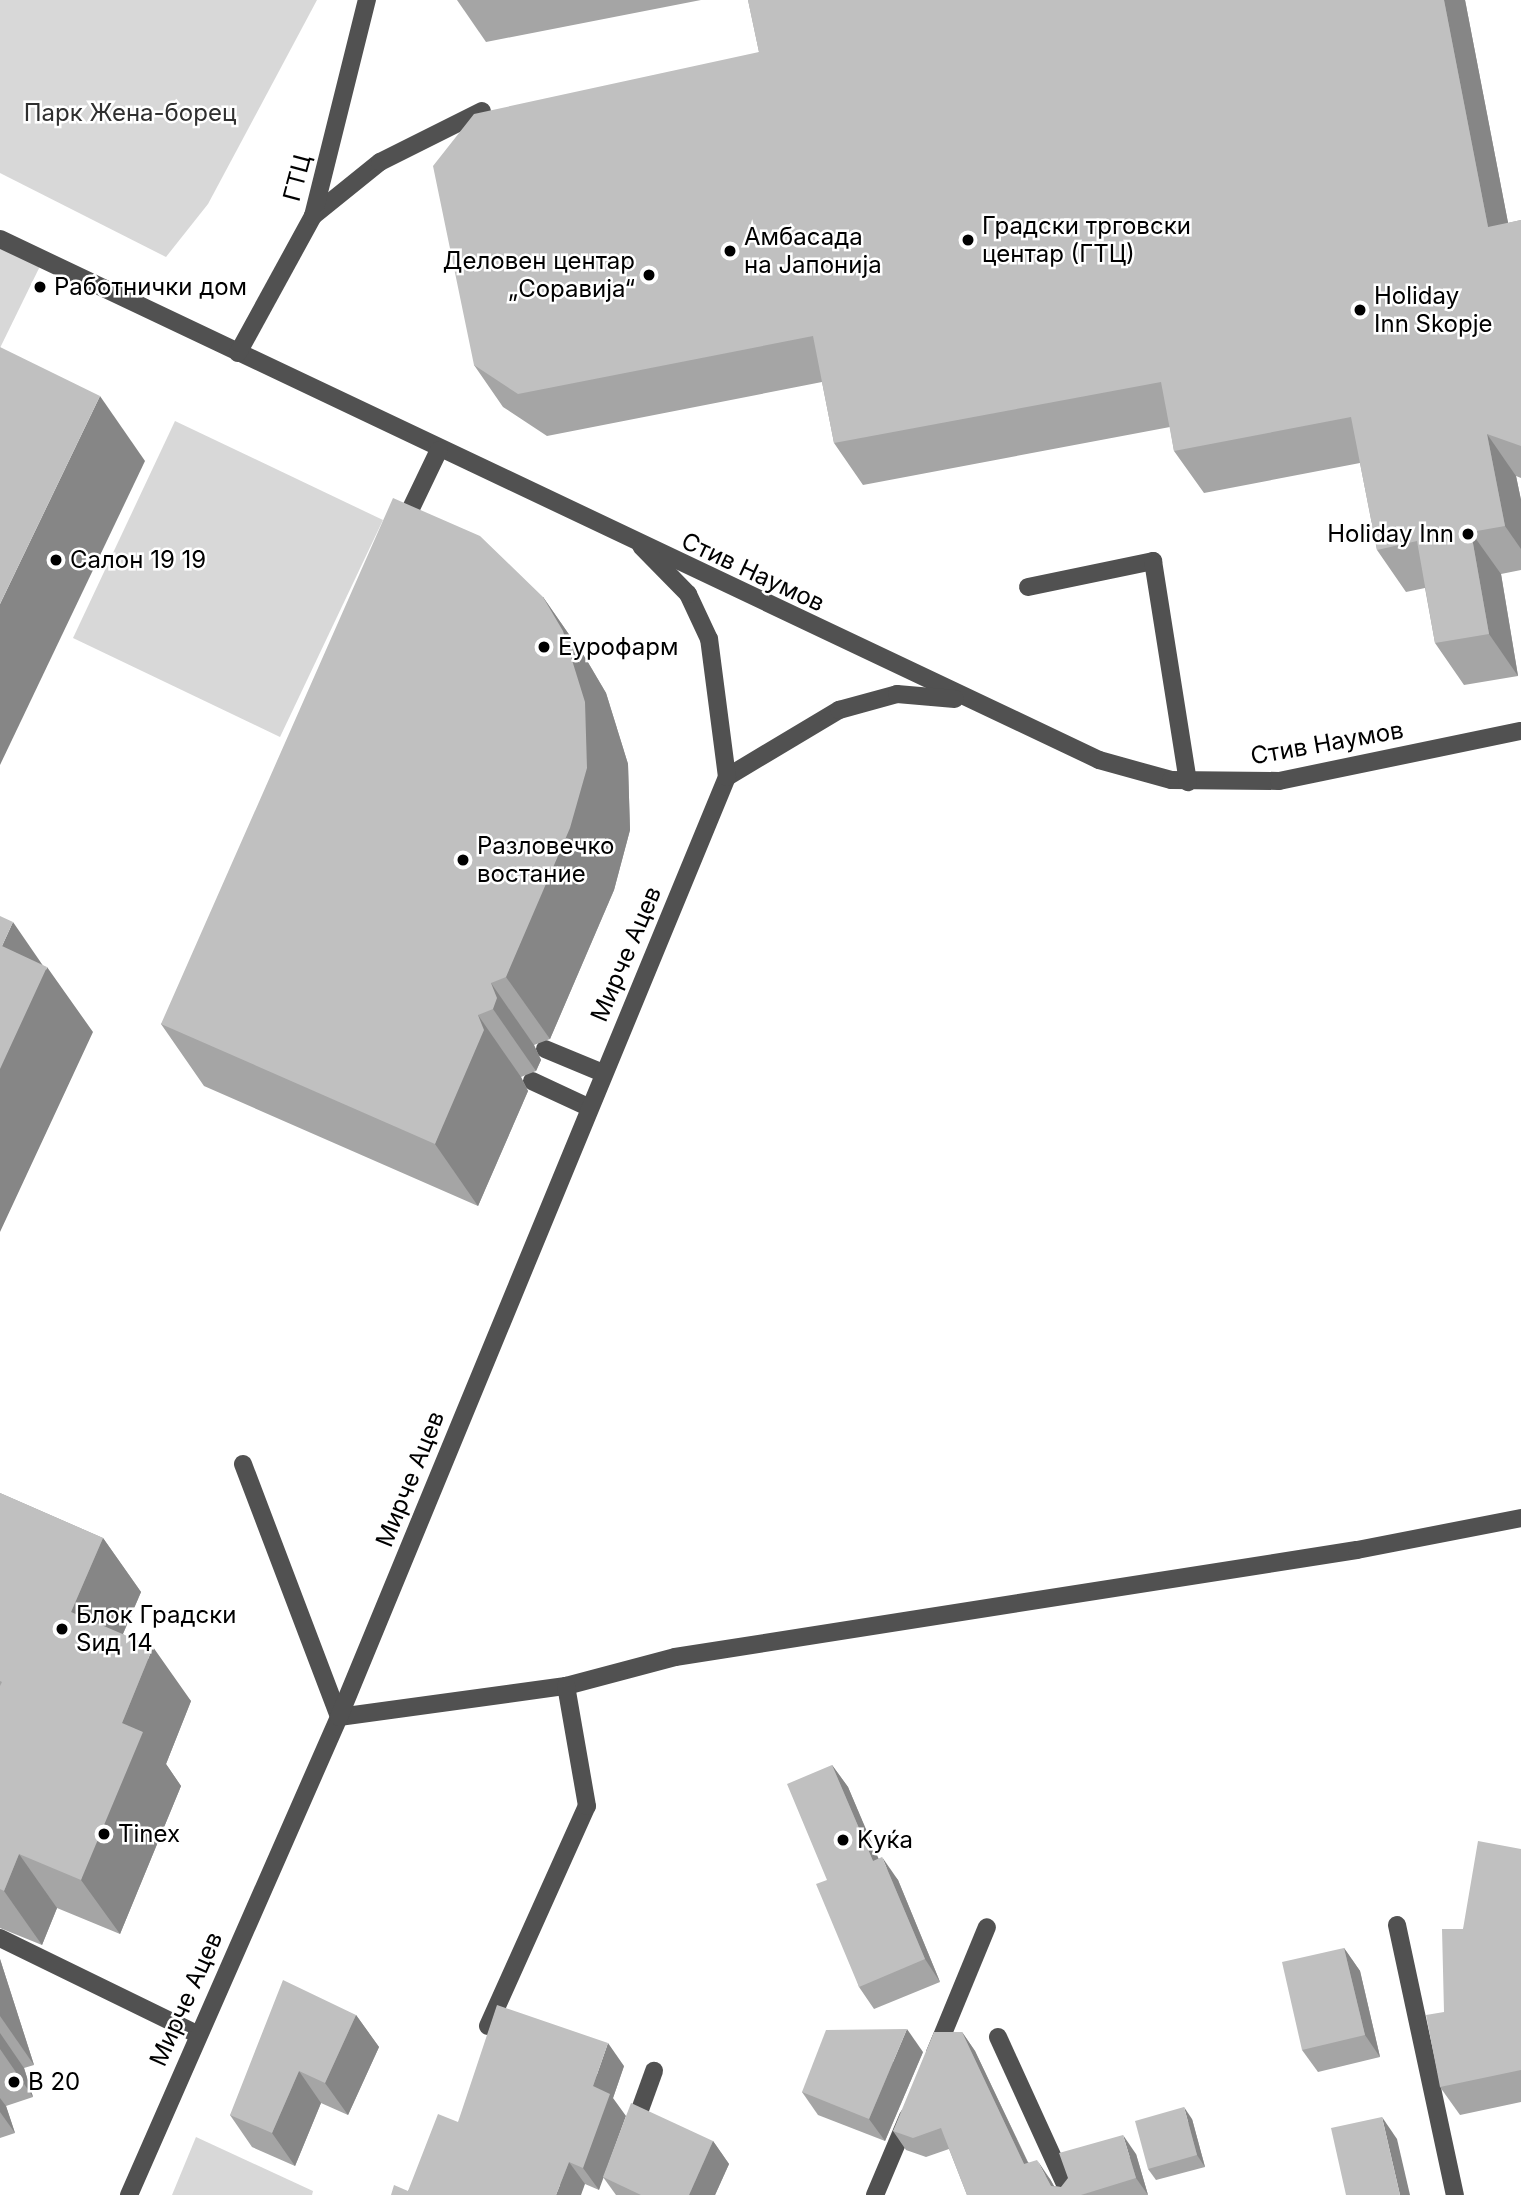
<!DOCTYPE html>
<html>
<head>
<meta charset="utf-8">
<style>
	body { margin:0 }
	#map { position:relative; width:1521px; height:2195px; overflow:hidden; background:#fff; font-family:Inter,sans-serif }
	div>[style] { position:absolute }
	.green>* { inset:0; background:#d8d8d8 }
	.minor>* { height:18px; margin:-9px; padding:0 9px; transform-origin:9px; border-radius:9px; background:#515151 }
	.wall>* { inset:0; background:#a5a5a5 }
	.shaded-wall>* { inset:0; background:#868686 }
	.building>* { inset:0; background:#c0c0c0 }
	.dots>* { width:19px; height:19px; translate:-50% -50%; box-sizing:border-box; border:4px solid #fff; border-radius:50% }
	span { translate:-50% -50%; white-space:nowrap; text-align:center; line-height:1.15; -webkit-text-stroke:5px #fff; paint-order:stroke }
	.park-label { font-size:24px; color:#2f2f2f }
	.street-label { font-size:24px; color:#000 }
	.poi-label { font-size:24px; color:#000 }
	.left { translate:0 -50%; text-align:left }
	.right { translate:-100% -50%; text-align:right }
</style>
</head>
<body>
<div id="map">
	<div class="green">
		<div style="clip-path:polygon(0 0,317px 0,208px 204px,166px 257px,0 173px)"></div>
		<div style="clip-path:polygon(0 239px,43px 260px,0 348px)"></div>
		<div style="clip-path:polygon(175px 421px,383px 520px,280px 737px,73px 638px)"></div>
		<div style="clip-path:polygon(196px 2137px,313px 2191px,312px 2195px,172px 2195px)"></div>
	</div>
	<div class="minor">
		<div style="left:313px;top:216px;width:86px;rotate:-38.9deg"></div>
		<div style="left:380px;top:162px;width:114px;rotate:-26.6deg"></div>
		<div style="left:0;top:239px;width:1216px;rotate:25.36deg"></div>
		<div style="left:1099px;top:760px;width:75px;rotate:15.5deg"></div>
		<div style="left:1171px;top:780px;width:108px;rotate:0.5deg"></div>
		<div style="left:1279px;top:781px;width:247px;rotate:-11.7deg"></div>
		<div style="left:238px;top:353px;width:156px;rotate:-61.3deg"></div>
		<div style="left:313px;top:216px;width:223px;rotate:-76deg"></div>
		<div style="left:403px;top:525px;width:83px;rotate:-64.4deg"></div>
		<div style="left:1028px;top:587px;width:128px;rotate:-11.7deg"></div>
		<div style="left:1153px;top:561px;width:224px;rotate:81deg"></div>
		<div style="left:727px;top:777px;width:131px;rotate:-30.9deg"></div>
		<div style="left:839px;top:710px;width:60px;rotate:-15.4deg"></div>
		<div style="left:897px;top:694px;width:58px;rotate:4.9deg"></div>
		<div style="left:545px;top:1049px;width:63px;rotate:22.5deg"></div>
		<div style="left:532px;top:1081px;width:62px;rotate:24.9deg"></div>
		<div style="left:243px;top:1464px;width:271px;rotate:69.2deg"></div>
		<div style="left:339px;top:1717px;width:229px;rotate:-7.8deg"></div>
		<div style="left:566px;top:1686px;width:113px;rotate:-14.9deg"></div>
		<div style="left:675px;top:1657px;width:690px;rotate:-8.92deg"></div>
		<div style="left:1357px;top:1550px;width:167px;rotate:-11deg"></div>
		<div style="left:1397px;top:1925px;width:276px;rotate:77.9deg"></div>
		<div style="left:0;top:1938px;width:219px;rotate:26deg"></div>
		<div style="left:488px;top:2026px;width:241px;rotate:-65.8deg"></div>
		<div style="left:587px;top:1806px;width:122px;rotate:-99.9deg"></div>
		<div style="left:998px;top:2037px;width:174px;rotate:65.5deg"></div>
		<div style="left:935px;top:2053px;width:136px;rotate:-67.6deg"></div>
		<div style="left:633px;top:2129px;width:62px;rotate:-70.1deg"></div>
		<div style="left:129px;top:2195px;width:522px;rotate:-66.28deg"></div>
		<div style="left:339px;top:1717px;width:1017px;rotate:-67.57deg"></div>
		<div style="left:727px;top:777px;width:139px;rotate:-97.4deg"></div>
		<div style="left:709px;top:639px;width:50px;rotate:-115deg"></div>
		<div style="left:688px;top:594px;width:67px;rotate:-134.4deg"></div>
		<div style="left:875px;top:2195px;width:85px;rotate:-67.1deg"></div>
	</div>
	<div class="wall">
		<div style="clip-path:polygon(457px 0,701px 0,486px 42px)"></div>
		<div style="clip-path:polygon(748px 0,1465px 0,1508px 223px,1521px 220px,1521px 478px,1516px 476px,1521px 500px,1521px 570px,1501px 574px,1518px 676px,1464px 685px,1435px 643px,1425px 588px,1406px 592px,1377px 550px,1360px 463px,1204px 493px,1174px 451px,1170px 427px,863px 485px,834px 443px,822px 382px,547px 436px,503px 407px,474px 365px,759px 52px)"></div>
		<div style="clip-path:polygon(543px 597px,586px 659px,606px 693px,628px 764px,630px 830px,614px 890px,550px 1039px,534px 1045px,541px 1060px,536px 1071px,521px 1077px,528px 1091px,478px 1206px,204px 1086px,161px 1024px)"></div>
		<div style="clip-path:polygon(0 1493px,103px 1538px,141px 1592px,123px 1634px,191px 1701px,166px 1764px,181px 1786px,120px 1934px,57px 1908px,42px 1945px,0 1928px)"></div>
		<div style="clip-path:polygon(832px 1765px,848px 1787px,878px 1859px,898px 1880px,940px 1982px,874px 2009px,859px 1987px,827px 1880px)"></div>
		<div style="clip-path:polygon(1521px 1849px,1521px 2102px,1460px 2115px,1440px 2087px,1444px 2012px,1463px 1929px)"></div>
		<div style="clip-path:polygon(1344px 1948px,1360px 1971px,1380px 2057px,1318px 2072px,1302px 2050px)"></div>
		<div style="clip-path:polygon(0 1959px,34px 2065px,24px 2068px,33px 2097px,6px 2106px,15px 2133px,0 2138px)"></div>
		<div style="clip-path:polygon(356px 2015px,379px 2047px,348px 2115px,321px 2103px,295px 2166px,252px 2147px,230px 2115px)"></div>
		<div style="clip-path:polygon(962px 2032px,975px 2051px,1028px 2162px,1050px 2179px,1054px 2186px,1061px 2187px,1136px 2154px,1148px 2195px,967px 2195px,949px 2149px,926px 2157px,906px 2150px,893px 2131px)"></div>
		<div style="clip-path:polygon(923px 2052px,885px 2141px,818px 2115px,802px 2092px)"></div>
		<div style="clip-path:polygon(624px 2066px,613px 2098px,599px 2190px,585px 2184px,408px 2191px,458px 2122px)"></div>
		<div style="clip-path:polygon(1192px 2119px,1205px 2167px,1156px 2180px,1148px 2169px)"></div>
		<div style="clip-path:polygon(713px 2141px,729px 2164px,715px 2195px,616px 2195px,603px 2177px)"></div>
	</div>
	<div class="shaded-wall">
		<div style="clip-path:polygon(1444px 0,1465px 0,1517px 269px,1488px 227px)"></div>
		<div style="clip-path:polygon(100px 396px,145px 461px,0 765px,0 604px)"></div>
		<div style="clip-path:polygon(1487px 434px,1516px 476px,1521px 500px,1521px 549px,1505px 526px)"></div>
		<div style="clip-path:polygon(1471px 532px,1501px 574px,1518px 676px,1489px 634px)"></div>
		<div style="clip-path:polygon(543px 597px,586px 659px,606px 693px,628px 764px,630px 830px,614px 890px,550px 1039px,506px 977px)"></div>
		<div style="clip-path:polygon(13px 922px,46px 970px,47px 967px,93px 1032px,0 1232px,0 1069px,2px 946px)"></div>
		<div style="clip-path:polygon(491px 983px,534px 1045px,541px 1060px,536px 1071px,493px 1009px)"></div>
		<div style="clip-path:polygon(478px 1015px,521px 1077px,528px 1091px,478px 1206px,435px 1144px)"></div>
		<div style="clip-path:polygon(103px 1538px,141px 1592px,109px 1666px,71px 1612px)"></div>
		<div style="clip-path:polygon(153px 1647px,191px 1701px,166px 1764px,181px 1786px,120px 1934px,81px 1880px,122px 1723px)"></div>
		<div style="clip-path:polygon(832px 1765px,848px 1787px,889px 1883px,873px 1861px)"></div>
		<div style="clip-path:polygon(19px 1854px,57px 1908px,42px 1945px,4px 1891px)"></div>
		<div style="clip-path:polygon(882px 1857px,898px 1880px,940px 1982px,925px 1959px)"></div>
		<div style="clip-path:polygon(1344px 1948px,1360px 1971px,1380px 2057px,1365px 2035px)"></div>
		<div style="clip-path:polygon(0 1959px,34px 2065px,0 2016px)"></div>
		<div style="clip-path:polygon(356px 2015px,379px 2047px,348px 2115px,325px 2083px)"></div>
		<div style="clip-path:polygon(907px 2029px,923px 2052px,885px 2141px,869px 2119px)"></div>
		<div style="clip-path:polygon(962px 2032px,975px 2051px,1037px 2182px,1024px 2164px)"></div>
		<div style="clip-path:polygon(0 2033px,24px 2068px,33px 2097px,0 2049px)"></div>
		<div style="clip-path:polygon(608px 2043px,624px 2066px,613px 2098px,626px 2116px,599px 2190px,583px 2168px,593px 2086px)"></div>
		<div style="clip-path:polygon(299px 2071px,321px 2103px,295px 2166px,272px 2133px)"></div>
		<div style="clip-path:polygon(0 2098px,6px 2106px,15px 2133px,0 2112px)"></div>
		<div style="clip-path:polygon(1184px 2107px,1192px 2119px,1205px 2167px,1197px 2155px)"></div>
		<div style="clip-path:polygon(1382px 2117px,1397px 2139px,1410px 2195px,1400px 2195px)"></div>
		<div style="clip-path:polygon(1123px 2135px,1136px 2154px,1148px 2195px,1136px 2178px)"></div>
		<div style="clip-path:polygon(713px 2141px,729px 2164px,715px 2195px,689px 2195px)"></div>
		<div style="clip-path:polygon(1037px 2160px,1050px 2179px,1059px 2195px,1051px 2186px)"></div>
		<div style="clip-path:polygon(569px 2162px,585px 2184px,581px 2195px,556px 2195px)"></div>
	</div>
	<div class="building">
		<div style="clip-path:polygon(748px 0,1444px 0,1488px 227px,1521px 220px,1521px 446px,1487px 434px,1505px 526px,1471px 532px,1489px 634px,1435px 643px,1417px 541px,1377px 550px,1351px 417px,1174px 451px,1161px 382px,834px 443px,813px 336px,518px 394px,474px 365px,433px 166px,474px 114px,759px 52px)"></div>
		<div style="clip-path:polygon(0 347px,100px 396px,0 604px)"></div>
		<div style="clip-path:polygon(393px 498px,480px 536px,543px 597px,563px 631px,585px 702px,587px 768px,570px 828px,506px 977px,491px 983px,497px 998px,493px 1009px,478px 1015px,484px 1030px,435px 1144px,161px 1024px)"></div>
		<div style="clip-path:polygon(0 916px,13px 922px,2px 946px,47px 967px,0 1069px)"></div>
		<div style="clip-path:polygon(0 1493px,103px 1538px,71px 1612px,153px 1647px,122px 1723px,143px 1732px,81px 1880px,19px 1854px,4px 1891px,0 1889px,0 1686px,2px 1682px,0 1681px)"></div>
		<div style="clip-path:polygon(832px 1765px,873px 1861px,882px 1857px,925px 1959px,859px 1987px,816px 1884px,827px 1880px,787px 1784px)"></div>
		<div style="clip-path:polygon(1478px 1841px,1521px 1849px,1521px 2070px,1440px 2087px,1426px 2015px,1444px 2012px,1442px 1929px,1463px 1929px)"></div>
		<div style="clip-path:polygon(1344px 1948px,1365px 2035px,1302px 2050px,1282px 1962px)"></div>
		<div style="clip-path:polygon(283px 1980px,356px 2015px,325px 2083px,299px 2071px,272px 2133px,230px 2115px)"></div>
		<div style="clip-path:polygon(497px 2005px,608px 2043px,593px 2086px,610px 2094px,583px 2168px,569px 2162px,556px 2195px,391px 2195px,394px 2185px,408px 2191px,438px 2114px,458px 2122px)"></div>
		<div style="clip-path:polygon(907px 2029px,869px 2119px,802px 2092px,826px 2030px)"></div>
		<div style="clip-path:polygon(934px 2032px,962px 2032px,1024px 2164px,1037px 2160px,1051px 2186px,1061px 2187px,1068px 2178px,1059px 2153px,1123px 2135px,1136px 2178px,1081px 2195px,967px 2195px,941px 2128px,913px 2138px,893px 2131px)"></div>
		<div style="clip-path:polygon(631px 2103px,713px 2141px,689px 2195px,641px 2195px,603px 2177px)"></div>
		<div style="clip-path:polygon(1184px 2107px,1197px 2155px,1148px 2169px,1135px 2121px)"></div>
		<div style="clip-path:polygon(1382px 2117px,1400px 2195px,1346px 2195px,1331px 2128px)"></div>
	</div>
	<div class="dots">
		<div style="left:968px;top:240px;background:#000"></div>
		<div style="left:730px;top:251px;background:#000"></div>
		<div style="left:649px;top:275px;background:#000"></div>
		<div style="left:40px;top:287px;background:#000"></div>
		<div style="left:1360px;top:310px;background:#000"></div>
		<div style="left:1468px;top:534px;background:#000"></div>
		<div style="left:56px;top:560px;background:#000"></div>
		<div style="left:544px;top:647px;background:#000"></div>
		<div style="left:463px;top:860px;background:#000"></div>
		<div style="left:62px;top:1629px;background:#000"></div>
		<div style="left:104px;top:1834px;background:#000"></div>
		<div style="left:843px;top:1840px;background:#000"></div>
		<div style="left:14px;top:2082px;background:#000"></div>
	</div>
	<div class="park-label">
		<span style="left:130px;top:113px">Парк Жена-борец</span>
	</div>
	<div class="street-label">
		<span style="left:297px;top:178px;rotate:-75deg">ГТЦ</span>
		<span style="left:753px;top:572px;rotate:25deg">Стив Наумов</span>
		<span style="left:1327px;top:743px;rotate:-10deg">Стив Наумов</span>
		<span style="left:626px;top:954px;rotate:-67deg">Мирче Ацев</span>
		<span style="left:410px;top:1479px;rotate:-68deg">Мирче Ацев</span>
		<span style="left:186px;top:1999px;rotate:-66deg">Мирче Ацев</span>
	</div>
	<div class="poi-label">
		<span class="left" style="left:982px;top:240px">Градски трговски<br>центар (ГТЦ)</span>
		<span class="left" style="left:744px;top:251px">Амбасада<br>на Јапонија</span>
		<span class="right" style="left:635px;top:275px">Деловен центар<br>„Соравија“</span>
		<span class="left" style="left:54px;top:287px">Работнички дом</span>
		<span class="left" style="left:1374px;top:310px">Holiday<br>Inn Skopje</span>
		<span class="right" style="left:1454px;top:534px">Holiday Inn</span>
		<span class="left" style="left:70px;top:560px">Салон 19 19</span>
		<span class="left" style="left:558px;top:647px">Еурофарм</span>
		<span class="left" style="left:477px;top:860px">Разловечко<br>востание</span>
		<span class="left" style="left:76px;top:1629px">Блок Градски<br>Sид 14</span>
		<span class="left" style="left:118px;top:1834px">Tinex</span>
		<span class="left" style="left:857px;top:1840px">Kуќа</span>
		<span class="left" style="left:28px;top:2082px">B 20</span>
	</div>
</div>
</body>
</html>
